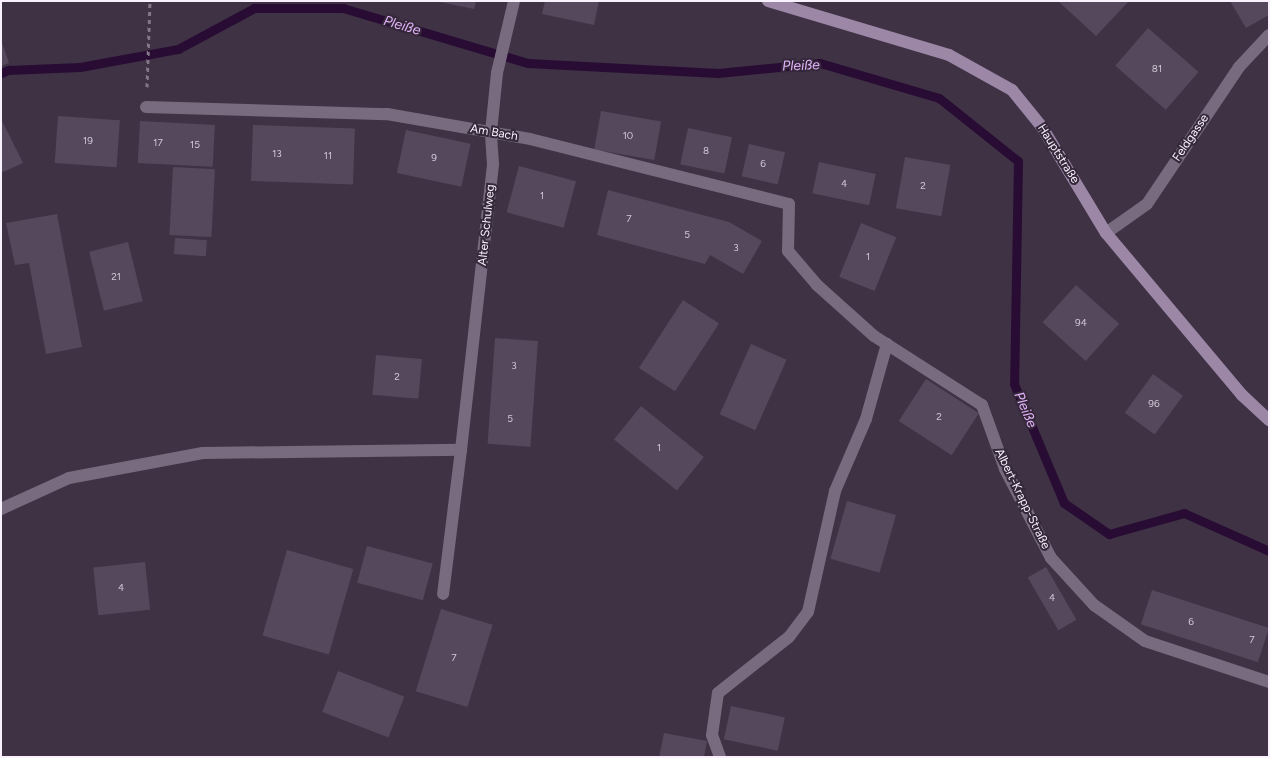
<!DOCTYPE html>
<meta charset="utf-8">
<style>
body{margin:0}
#map{position:relative;width:1270px;height:758px;overflow:hidden;background:#3f3245;font-family:Figtree,sans-serif}
div>[style]{position:absolute}
.stream>*{height:9px;margin:-4.5px;padding:0 4.5px;transform-origin:4.5px;border-radius:4.5px;background:#280c33}
.building>*{inset:0;background:#55485c;transform-origin:0 0}
.path>*{height:3px;margin-top:-1.5px;transform-origin:0;background:repeating-linear-gradient(90deg,#837888 0 4px,transparent 0 8px)}
.lane>*{height:12px;margin:-6px;padding:0 6px;transform-origin:6px;border-radius:6px;background:#786b7f}
.street>*{height:12px;margin:-6px;padding:0 6px;transform-origin:6px;border-radius:6px;background:#786b7f}
.secondary>*{height:12px;margin:-6px;padding:0 6px;transform-origin:6px;border-radius:6px;background:#9c87a7}
span{translate:-50% -50%;white-space:nowrap;text-align:center;line-height:1.15;-webkit-text-stroke:4px #34283a;paint-order:stroke}
.number-label{font-size:10px;color:#d1c7d6}
.number-label span{-webkit-text-stroke-width:0}
.street-label{font-size:12px;color:#faf1fe}
.water-label{font-size:14px;color:#e3b3f9;font-style:italic}
.frame{position:absolute;inset:0;border:2px solid #faf1fe;pointer-events:none}
</style>
<div id="map">
<div class="stream">
<div style="left:1px;top:73px;width:8px;rotate:-23deg"></div>
<div style="left:8px;top:70px;width:72px;rotate:-2.4deg"></div>
<div style="left:80px;top:67px;width:100px;rotate:-10.4deg"></div>
<div style="left:178px;top:49px;width:86px;rotate:-28.3deg"></div>
<div style="left:254px;top:8px;width:89px"></div>
<div style="left:343px;top:8px;width:193px;rotate:16.6deg"></div>
<div style="left:528px;top:63px;width:190px;rotate:3deg"></div>
<div style="left:718px;top:73px;width:102px;rotate:-5.6deg"></div>
<div style="left:820px;top:63px;width:124px;rotate:16.4deg"></div>
<div style="left:939px;top:98px;width:101px;rotate:38.6deg"></div>
<div style="left:1018px;top:161px;width:223px;rotate:91deg"></div>
<div style="left:1014px;top:384px;width:129px;rotate:67.2deg"></div>
<div style="left:1064px;top:503px;width:55px;rotate:34.6deg"></div>
<div style="left:1109px;top:534px;width:78px;rotate:-15.6deg"></div>
<div style="left:1184px;top:513px;width:93px;rotate:24.1deg"></div>
</div>
<div class="building">
<div style="clip-path:polygon(435px 1px,476px 1px,474px 9px)"></div>
<div style="clip-path:polygon(545px 1px,599px 1px,594px 25px,542px 14px)"></div>
<div style="clip-path:polygon(1058px 1px,1129px 1px,1096px 36px)"></div>
<div style="clip-path:polygon(1230px 1px,1269px 1px,1269px 15px,1246px 28px)"></div>
<div style="left:1148px;top:28px;width:67px;height:50px;rotate:41deg"></div>
<div style="clip-path:polygon(1px 40px,9px 63px,1px 66px)"></div>
<div style="left:601px;top:111px;width:61px;height:39px;rotate:10deg"></div>
<div style="left:58px;top:116px;width:62px;height:47px;rotate:4deg"></div>
<div style="clip-path:polygon(1px 119px,23px 163px,1px 173px)"></div>
<div style="left:140px;top:121px;width:75px;height:42px;rotate:3deg"></div>
<div style="left:253px;top:125px;width:102px;height:56px;rotate:2deg"></div>
<div style="left:688px;top:128px;width:45px;height:37px;rotate:12deg"></div>
<div style="left:406px;top:130px;width:66px;height:44px;rotate:12deg"></div>
<div style="left:749px;top:144px;width:37px;height:33px;rotate:13deg"></div>
<div style="left:905px;top:157px;width:46px;height:52px;rotate:10deg"></div>
<div style="left:819px;top:162px;width:58px;height:32px;rotate:12deg"></div>
<div style="left:519px;top:166px;width:59px;height:48px;rotate:15deg"></div>
<div style="left:173px;top:167px;width:42px;height:68px;rotate:3deg"></div>
<div style="clip-path:polygon(608px 190px,729px 222px,762px 241px,743px 274px,710px 255px,705px 264px,597px 235px)"></div>
<div style="clip-path:polygon(57px 214px,82px 347px,46px 354px,29px 263px,15px 265px,6px 223px)"></div>
<div style="left:861px;top:223px;width:38px;height:58px;rotate:22deg"></div>
<div style="left:175px;top:238px;width:32px;height:16px;rotate:4deg"></div>
<div style="left:128px;top:242px;width:61px;height:40px;rotate:76deg"></div>
<div style="left:1076px;top:285px;width:58px;height:50px;rotate:42deg"></div>
<div style="left:683px;top:300px;width:43px;height:81px;rotate:33deg"></div>
<div style="left:495px;top:338px;width:43px;height:106px;rotate:4deg"></div>
<div style="left:751px;top:344px;width:39px;height:77px;rotate:24deg"></div>
<div style="left:376px;top:355px;width:46px;height:40px;rotate:5deg"></div>
<div style="left:1153px;top:374px;width:37px;height:48px;rotate:36deg"></div>
<div style="left:926px;top:379px;width:63px;height:50px;rotate:33deg"></div>
<div style="left:641px;top:406px;width:81px;height:43px;rotate:39deg"></div>
<div style="left:847px;top:501px;width:51px;height:60px;rotate:16deg"></div>
<div style="left:367px;top:546px;width:68px;height:38px;rotate:15deg"></div>
<div style="left:287px;top:550px;width:69px;height:89px;rotate:16deg"></div>
<div style="left:145px;top:562px;width:48px;height:52px;rotate:84deg"></div>
<div style="left:1046px;top:567px;width:61px;height:21px;rotate:60deg"></div>
<div style="left:1152px;top:590px;width:123px;height:36px;rotate:18deg"></div>
<div style="left:441px;top:609px;width:54px;height:86px;rotate:17deg"></div>
<div style="left:338px;top:671px;width:71px;height:44px;rotate:21deg"></div>
<div style="left:731px;top:706px;width:55px;height:34px;rotate:12deg"></div>
<div style="clip-path:polygon(664px 733px,707px 741px,704px 757px,659px 757px)"></div>
</div>
<div class="path">
<div style="left:147px;top:87px;width:86px;rotate:-88deg"></div>
</div>
<div class="lane">
<div style="left:1px;top:509px;width:75px;rotate:-24.5deg"></div>
<div style="left:69px;top:478px;width:136px;rotate:-10.6deg"></div>
<div style="left:203px;top:453px;width:258px;rotate:-0.7deg"></div>
<div style="left:461px;top:450px;width:145px;rotate:97.1deg"></div>
<div style="left:720px;top:757px;width:23px;rotate:-110deg"></div>
<div style="left:712px;top:735px;width:42px;rotate:-81.9deg"></div>
<div style="left:718px;top:693px;width:90px;rotate:-38.3deg"></div>
<div style="left:789px;top:637px;width:31px;rotate:-53deg"></div>
<div style="left:808px;top:612px;width:124px;rotate:-77.4deg"></div>
<div style="left:835px;top:491px;width:78px;rotate:-66.7deg"></div>
<div style="left:866px;top:419px;width:78px;rotate:-74.4deg"></div>
</div>
<div class="street">
<div style="left:146px;top:107px;width:241px;rotate:1.7deg"></div>
<div style="left:387px;top:114px;width:145px;rotate:9.9deg"></div>
<div style="left:530px;top:139px;width:267px;rotate:14.1deg"></div>
<div style="left:789px;top:204px;width:47px;rotate:91.2deg"></div>
<div style="left:788px;top:251px;width:45px;rotate:49.5deg"></div>
<div style="left:817px;top:285px;width:76px;rotate:41.8deg"></div>
<div style="left:874px;top:336px;width:128px;rotate:32.6deg"></div>
<div style="left:982px;top:405px;width:68px;rotate:70.2deg"></div>
<div style="left:1005px;top:469px;width:100px;rotate:62.7deg"></div>
<div style="left:1051px;top:558px;width:64px;rotate:47.5deg"></div>
<div style="left:1094px;top:605px;width:62px;rotate:35.2deg"></div>
<div style="left:1145px;top:641px;width:131px;rotate:18.3deg"></div>
<div style="left:1106px;top:233px;width:50px;rotate:-35.3deg"></div>
<div style="left:1147px;top:204px;width:165px;rotate:-56.1deg"></div>
<div style="left:1239px;top:67px;width:44px;rotate:-46.8deg"></div>
<div style="left:461px;top:450px;width:288px;rotate:-83.6deg"></div>
<div style="left:493px;top:164px;width:32px;rotate:-94deg"></div>
<div style="left:491px;top:132px;width:59px;rotate:-84.2deg"></div>
<div style="left:497px;top:73px;width:74px;rotate:-76.7deg"></div>
</div>
<div class="secondary">
<div style="left:768px;top:1px;width:189px;rotate:16.6deg"></div>
<div style="left:949px;top:55px;width:72px;rotate:29.1deg"></div>
<div style="left:1012px;top:90px;width:48px;rotate:51deg"></div>
<div style="left:1042px;top:127px;width:124px;rotate:58.9deg"></div>
<div style="left:1106px;top:233px;width:212px;rotate:50deg"></div>
<div style="left:1242px;top:395px;width:37px;rotate:43deg"></div>
</div>
<div class="number-label">
<span style="left:1157px;top:69px">81</span>
<span style="left:628px;top:136px">10</span>
<span style="left:88px;top:141px">19</span>
<span style="left:158px;top:143px">17</span>
<span style="left:195px;top:145px">15</span>
<span style="left:706px;top:151px">8</span>
<span style="left:277px;top:154px">13</span>
<span style="left:328px;top:156px">11</span>
<span style="left:434px;top:158px">9</span>
<span style="left:763px;top:164px">6</span>
<span style="left:844px;top:184px">4</span>
<span style="left:923px;top:186px">2</span>
<span style="left:542px;top:196px">1</span>
<span style="left:629px;top:219px">7</span>
<span style="left:687px;top:235px">5</span>
<span style="left:736px;top:248px">3</span>
<span style="left:868px;top:257px">1</span>
<span style="left:116px;top:277px">21</span>
<span style="left:1081px;top:323px">94</span>
<span style="left:514px;top:366px">3</span>
<span style="left:397px;top:377px">2</span>
<span style="left:1154px;top:404px">96</span>
<span style="left:939px;top:417px">2</span>
<span style="left:510px;top:419px">5</span>
<span style="left:659px;top:448px">1</span>
<span style="left:121px;top:588px">4</span>
<span style="left:1052px;top:598px">4</span>
<span style="left:1191px;top:622px">6</span>
<span style="left:1252px;top:640px">7</span>
<span style="left:454px;top:658px">7</span>
</div>
<div class="street-label">
<span style="left:494px;top:133px;rotate:10deg">Am Bach</span>
<span style="left:1191px;top:138px;rotate:-56deg">Feldgasse</span>
<span style="left:1058px;top:154px;rotate:58deg">Hauptstraße</span>
<span style="left:487px;top:225px;rotate:-84deg">Alter Schulweg</span>
<span style="left:1022px;top:499px;rotate:64deg">Albert-Krapp-Straße</span>
</div>
<div class="water-label">
<span style="left:402px;top:26px;rotate:16deg">Pleiße</span>
<span style="left:801px;top:66px;rotate:-2deg">Pleiße</span>
<span style="left:1025px;top:410px;rotate:67deg">Pleiße</span>
</div>
<div class="frame"></div>
</div>
